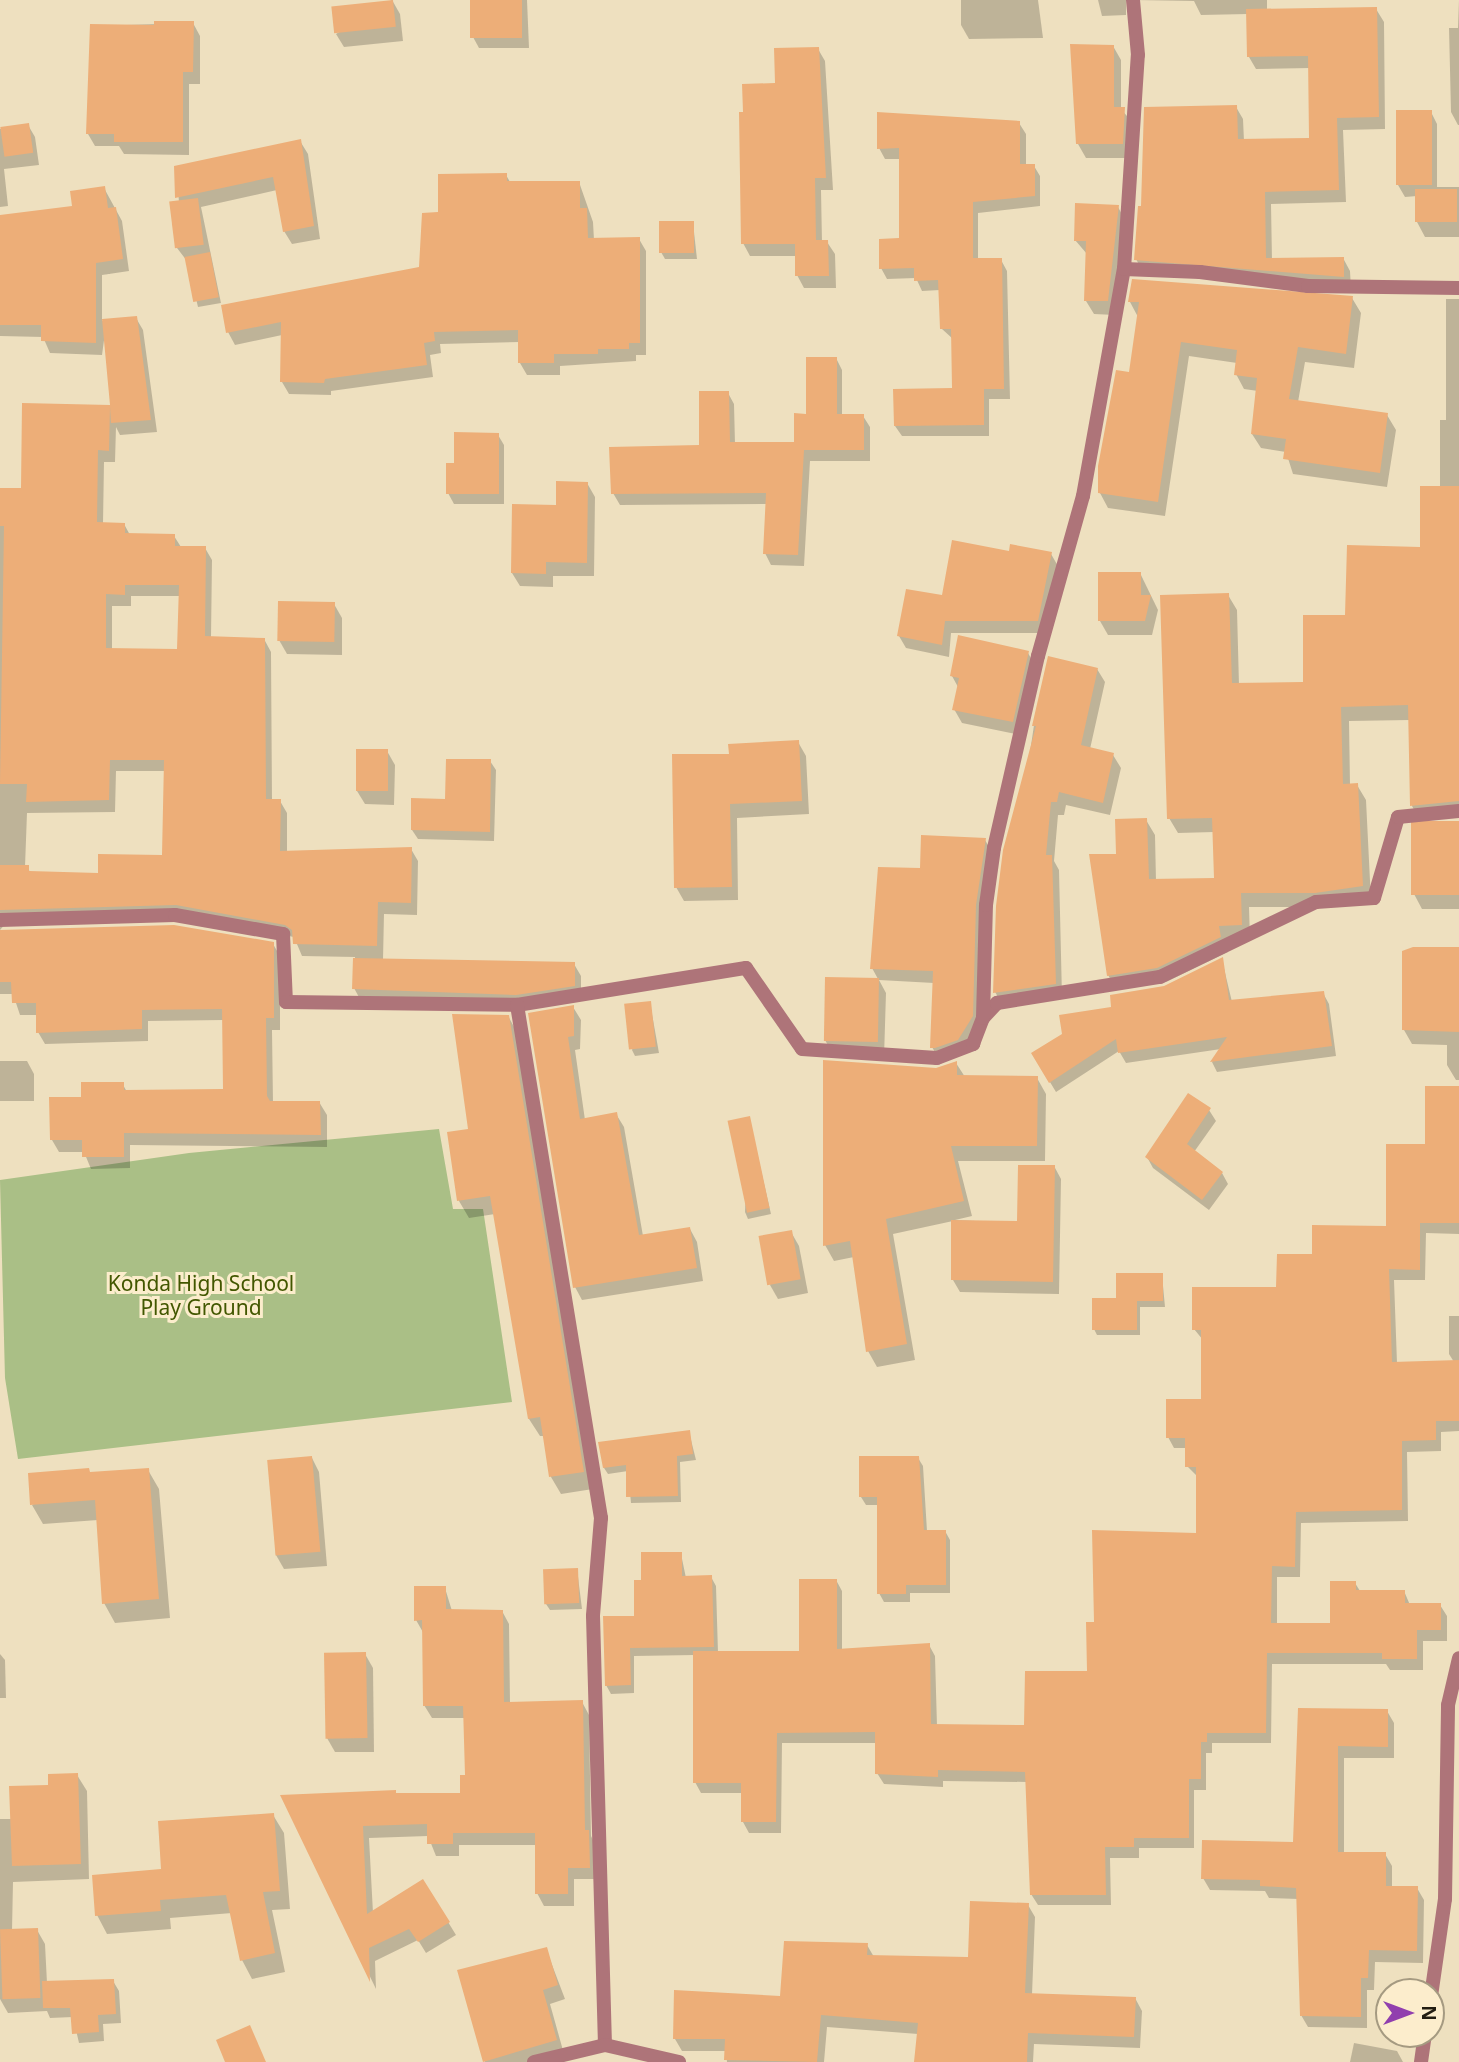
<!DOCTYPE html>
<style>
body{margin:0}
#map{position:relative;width:1459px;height:2062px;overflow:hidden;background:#eee0bf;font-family:"Noto Sans",sans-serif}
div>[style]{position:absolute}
.green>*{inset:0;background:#aabf86}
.shadow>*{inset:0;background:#0003}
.building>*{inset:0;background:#edae78;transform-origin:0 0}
.street>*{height:14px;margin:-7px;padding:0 7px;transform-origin:7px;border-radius:7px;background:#ae7479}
span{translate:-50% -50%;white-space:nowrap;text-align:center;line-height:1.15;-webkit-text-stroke:6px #fcedcc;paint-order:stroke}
.park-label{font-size:21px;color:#425700}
.north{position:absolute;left:1375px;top:1978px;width:70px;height:70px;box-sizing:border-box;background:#fcedcc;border:2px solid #a59a81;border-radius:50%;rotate:90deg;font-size:19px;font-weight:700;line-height:28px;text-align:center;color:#221d11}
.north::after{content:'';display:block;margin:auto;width:24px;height:32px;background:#913fae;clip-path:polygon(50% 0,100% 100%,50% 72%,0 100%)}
</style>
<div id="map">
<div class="green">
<div style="clip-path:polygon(439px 1129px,453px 1209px,483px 1209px,512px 1402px,18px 1459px,5px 1378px,0 1180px,189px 1153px)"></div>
</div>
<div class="shadow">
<div style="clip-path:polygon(392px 0,400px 14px,403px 41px,344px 47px,336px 34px)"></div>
<div style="clip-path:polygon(472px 0,527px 0,529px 48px,479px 48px,473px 37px)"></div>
<div style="clip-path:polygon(961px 0,1038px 0,1043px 38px,969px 39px,961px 25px)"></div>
<div style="clip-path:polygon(1098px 0,1126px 0,1126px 15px,1102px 16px)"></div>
<div style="clip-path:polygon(1134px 0,1267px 0,1267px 11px,1376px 9px,1384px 22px,1385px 129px,1343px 130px,1346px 202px,1271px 204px,1272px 260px,1343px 258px,1350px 271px,1351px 289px,1143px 272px,1136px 259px,1236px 107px,1243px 119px,1244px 141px,1311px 140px,1310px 68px,1256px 69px,1249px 57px,1248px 14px,1201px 15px,1194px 1px)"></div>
<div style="clip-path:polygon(1459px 0,1459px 125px,1458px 125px,1451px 112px,1449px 28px,1458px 28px)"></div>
<div style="clip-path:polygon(193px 23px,200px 36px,200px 84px,189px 84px,189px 155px,124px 154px,119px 146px,95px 146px,88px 134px,92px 26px)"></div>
<div style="clip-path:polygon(1113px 46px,1121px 60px,1121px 109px,1132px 122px,1130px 158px,1086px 158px,1078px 144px)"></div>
<div style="clip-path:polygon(818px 49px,825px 61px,833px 190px,821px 190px,822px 242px,827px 242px,835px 254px,836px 288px,804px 288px,797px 275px,797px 256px,750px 256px,743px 243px,777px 85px)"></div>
<div style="clip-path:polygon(1431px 112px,1437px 124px,1437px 187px,1459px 187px,1459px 237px,1425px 237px,1417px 222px,1417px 196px,1405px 197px,1398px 185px)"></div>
<div style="clip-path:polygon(1019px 123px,1026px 134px,1026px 166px,1034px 166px,1040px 176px,1040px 206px,978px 213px,978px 260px,1001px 260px,1007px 271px,1010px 399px,989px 399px,989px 436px,902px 436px,895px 426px,954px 390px,953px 339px,942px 329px,940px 290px,922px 291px,916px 278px,887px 279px,881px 268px,901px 240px,901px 159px,885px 159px,879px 148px)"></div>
<div style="clip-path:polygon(28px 125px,35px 137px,39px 165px,4px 169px,8px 206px,0 207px,0 129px)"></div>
<div style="clip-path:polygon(300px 141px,308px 154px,320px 239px,292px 244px,284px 231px,277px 190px,201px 207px,221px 303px,198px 307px,187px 261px,177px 248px,171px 203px,179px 202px,176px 168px)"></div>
<div style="clip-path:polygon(506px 175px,510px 182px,579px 182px,593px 222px,594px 240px,639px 239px,646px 251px,646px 355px,636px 355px,636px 361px,560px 366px,560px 375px,527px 375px,520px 363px,520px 342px,440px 344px,441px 353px,430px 355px,433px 377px,331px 391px,331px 395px,289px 394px,282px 382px,282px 335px,235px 345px,228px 332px,421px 269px,439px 214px)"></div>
<div style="clip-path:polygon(evenodd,104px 188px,122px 221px,129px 271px,102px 275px,102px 321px,136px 318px,143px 330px,157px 432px,120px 435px,116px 427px,115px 462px,104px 462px,103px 524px,124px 524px,130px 535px,174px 536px,181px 547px,205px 548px,212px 560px,211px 638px,264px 639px,271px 652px,272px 801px,280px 801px,287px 813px,287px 852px,411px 849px,418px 861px,417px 915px,384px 914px,383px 960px,574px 964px,581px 976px,581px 998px,361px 1001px,354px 988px,355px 957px,302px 956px,294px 937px,183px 917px,7px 922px,0 930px,0 488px,23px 488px,24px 405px,112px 407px,105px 333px,102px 355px,50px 353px,43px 337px,0 336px,0 217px,74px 207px,104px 188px,131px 596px,180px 596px,178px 651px,112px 649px,112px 606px,131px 606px,131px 596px,104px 188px,116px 771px,165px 771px,164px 857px,100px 874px,32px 873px,25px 867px,27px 813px,115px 812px,116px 771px)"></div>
<div style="clip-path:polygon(1118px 207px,1125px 220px,1115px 315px,1094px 314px,1086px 301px,1087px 254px,1075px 240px)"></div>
<div style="clip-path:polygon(693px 223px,697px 259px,665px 259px,661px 252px)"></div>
<div style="clip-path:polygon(1352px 298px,1361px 313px,1354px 368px,1305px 362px,1298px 402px,1387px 415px,1396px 430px,1387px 487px,1293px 474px,1286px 452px,1261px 448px,1252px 434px,1258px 391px,1244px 389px,1236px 374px,1237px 363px,1189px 356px,1165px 516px,1108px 508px,1100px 493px,1131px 374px,1138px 317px,1130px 302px)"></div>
<div style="clip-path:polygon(1446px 299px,1459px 299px,1459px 817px,1420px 820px,1412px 806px,1410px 720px,1349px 721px,1350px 785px,1357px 785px,1366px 800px,1371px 901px,1324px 907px,1249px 907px,1250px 939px,1226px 940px,1228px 952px,1166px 982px,1117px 990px,1108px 975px,1118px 855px,1146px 820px,1155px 835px,1156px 881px,1215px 880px,1214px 832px,1178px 833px,1169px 818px,1228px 595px,1237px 610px,1239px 685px,1305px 684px,1346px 616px,1422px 549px,1440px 488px,1440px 420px,1446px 420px)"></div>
<div style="clip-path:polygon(836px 358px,842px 370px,842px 416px,863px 416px,870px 427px,870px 461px,810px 461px,804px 566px,771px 565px,765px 553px,768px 504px,620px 505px,613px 493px,701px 447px,728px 393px,734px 404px,735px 444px,796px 444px)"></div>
<div style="clip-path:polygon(498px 435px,504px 445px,504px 504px,454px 504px,448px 493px,455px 465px)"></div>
<div style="clip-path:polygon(587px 483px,595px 497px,594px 576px,553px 576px,553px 587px,520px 586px,512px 573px,558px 507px)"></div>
<div style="clip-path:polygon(1010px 553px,1051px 554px,1058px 566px,1044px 633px,951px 633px,949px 657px,906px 648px,899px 636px)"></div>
<div style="clip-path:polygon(1140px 573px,1158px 610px,1152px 635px,1108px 635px,1100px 621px)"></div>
<div style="clip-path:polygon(334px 604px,342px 618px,342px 655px,287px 654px,279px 640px)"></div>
<div style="clip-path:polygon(1028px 653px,1036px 667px,1020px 735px,962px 723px,954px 709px,958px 687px,952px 676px)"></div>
<div style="clip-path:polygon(1097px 669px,1105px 682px,1090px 749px,1113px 755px,1121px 768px,1110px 815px,1066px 805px,1064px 815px,1058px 815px,1054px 861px,1059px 870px,1062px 997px,1003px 1005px,995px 992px,1034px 725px)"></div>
<div style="clip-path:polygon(798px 742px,806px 756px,809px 814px,737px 818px,738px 900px,684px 901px,676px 887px,731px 756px)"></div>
<div style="clip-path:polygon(387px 751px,395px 765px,394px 805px,365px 804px,357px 791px)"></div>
<div style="clip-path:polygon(490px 761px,496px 770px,494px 841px,418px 839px,412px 830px)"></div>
<div style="clip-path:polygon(1459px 822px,1459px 909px,1422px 909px,1414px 894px)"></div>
<div style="clip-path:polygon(985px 840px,992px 852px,980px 1029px,965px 1051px,939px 1059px,932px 1047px,934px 983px,879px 980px,886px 993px,884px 1058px,833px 1054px,825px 1040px,878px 979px,872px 968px,922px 870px)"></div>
<div style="clip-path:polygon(0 931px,273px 944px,280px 956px,280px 1030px,272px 1030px,273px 1103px,319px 1102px,327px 1115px,327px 1147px,130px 1145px,130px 1168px,91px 1169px,84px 1152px,59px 1152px,52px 1140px,51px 1099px,83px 1098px,122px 1083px,127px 1092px,224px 1090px,224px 1020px,148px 1021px,148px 1041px,45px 1044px,38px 1032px,38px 1015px,20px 1015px,13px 994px,0 994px)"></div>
<div style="clip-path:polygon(1459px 950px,1459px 1080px,1456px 1080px,1447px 1065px,1447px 1045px,1412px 1044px,1404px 1030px)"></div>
<div style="clip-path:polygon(1222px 960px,1232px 1002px,1323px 993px,1329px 1004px,1336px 1056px,1217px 1072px,1212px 1062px,1221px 1049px,1126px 1063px,1119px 1051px,1056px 1092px,1033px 1054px)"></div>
<div style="clip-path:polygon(650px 1003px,659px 1053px,635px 1056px,632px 1050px)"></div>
<div style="clip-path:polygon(573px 1007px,581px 1020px,580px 1049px,575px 1050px,585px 1120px,616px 1114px,624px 1127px,643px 1236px,690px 1229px,697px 1242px,703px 1281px,582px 1300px,575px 1287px,530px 1014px)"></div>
<div style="clip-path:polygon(508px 1016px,518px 1034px,593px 1489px,561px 1494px,551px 1477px,544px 1436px,540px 1436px,529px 1419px,495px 1214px,469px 1218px,459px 1201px,449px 1133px,469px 1130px)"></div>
<div style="clip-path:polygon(0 1061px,27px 1061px,34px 1074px,34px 1101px,0 1101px)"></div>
<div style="clip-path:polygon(956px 1063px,965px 1077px,1037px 1078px,1046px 1094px,1045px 1161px,958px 1161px,972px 1216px,955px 1220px,1019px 1223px,1054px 1166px,1061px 1179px,1059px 1294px,960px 1292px,953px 1280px,953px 1221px,893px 1234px,915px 1360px,877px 1367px,868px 1351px,854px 1257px,834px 1261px,825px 1245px,937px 1069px)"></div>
<div style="clip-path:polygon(1459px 1088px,1459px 1234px,1426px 1233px,1425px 1280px,1394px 1280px,1397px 1363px,1454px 1362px,1449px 1354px,1449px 1316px,1459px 1316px,1459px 1431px,1441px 1432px,1441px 1451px,1407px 1452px,1408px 1521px,1301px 1523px,1300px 1577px,1277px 1577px,1277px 1625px,1332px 1625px,1355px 1583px,1360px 1591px,1404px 1591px,1410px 1605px,1440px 1605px,1447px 1616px,1447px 1641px,1423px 1641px,1423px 1670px,1390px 1670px,1386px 1664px,1272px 1664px,1271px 1743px,1212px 1743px,1212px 1753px,1206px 1753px,1206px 1790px,1194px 1790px,1194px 1848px,1139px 1848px,1139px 1858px,1110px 1858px,1111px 1905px,1038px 1905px,1031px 1894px,1027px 1782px,943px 1781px,943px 1787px,884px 1784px,877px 1773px,877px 1743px,782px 1743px,781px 1833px,749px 1833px,743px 1822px,743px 1793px,701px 1793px,695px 1782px,695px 1655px,634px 1656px,634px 1693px,611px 1694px,606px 1685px,636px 1618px,643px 1581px,681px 1554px,686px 1578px,711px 1577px,716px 1586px,718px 1653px,801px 1653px,836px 1580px,842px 1591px,842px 1650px,929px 1645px,935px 1656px,937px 1726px,1026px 1726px,1088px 1673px,1095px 1624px,1198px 1535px,1198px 1477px,1187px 1466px,1187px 1448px,1174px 1448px,1168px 1437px,1203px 1401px,1203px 1340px,1194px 1329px,1278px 1288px,1314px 1256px,1387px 1228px)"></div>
<div style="clip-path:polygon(1209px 1110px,1216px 1121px,1194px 1152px,1222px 1173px,1228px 1184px,1209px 1210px,1153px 1168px,1147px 1157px)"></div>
<div style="clip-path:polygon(749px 1118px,771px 1214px,748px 1219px,745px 1212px)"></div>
<div style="clip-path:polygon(791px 1232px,799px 1246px,808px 1293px,778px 1299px,770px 1285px)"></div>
<div style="clip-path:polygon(1162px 1275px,1165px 1307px,1140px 1307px,1140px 1335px,1097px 1335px,1094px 1329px,1118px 1299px)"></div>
<div style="clip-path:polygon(689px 1432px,696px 1460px,680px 1462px,681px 1502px,631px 1503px,628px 1471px,608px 1474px,604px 1468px,600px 1444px)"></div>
<div style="clip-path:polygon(312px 1458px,319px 1472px,327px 1566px,284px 1569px,276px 1555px,269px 1461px)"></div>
<div style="clip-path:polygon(918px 1458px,923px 1466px,927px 1531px,945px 1531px,950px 1540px,950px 1593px,910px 1593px,910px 1602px,884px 1602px,879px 1593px,879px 1505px,866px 1505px,861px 1497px)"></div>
<div style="clip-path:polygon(148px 1470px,159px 1489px,170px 1618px,115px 1623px,104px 1603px,98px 1520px,43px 1524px,32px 1505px,90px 1474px)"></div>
<div style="clip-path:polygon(577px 1569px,582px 1609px,550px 1610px,546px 1604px)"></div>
<div style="clip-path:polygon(445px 1588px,452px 1611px,502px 1611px,509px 1624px,510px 1703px,582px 1702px,589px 1715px,591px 1836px,595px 1844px,596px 1879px,574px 1879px,574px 1906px,544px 1906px,537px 1893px,537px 1845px,459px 1845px,459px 1856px,436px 1856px,428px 1836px,369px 1838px,373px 1913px,423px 1881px,456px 1935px,426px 1953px,418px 1940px,375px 1961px,376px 1989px,283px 1797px,395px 1791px,397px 1795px,462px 1795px,467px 1776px,465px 1718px,432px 1718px,424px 1705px,424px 1634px,416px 1620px)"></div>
<div style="clip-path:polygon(0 1654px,5px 1660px,6px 1698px,0 1698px)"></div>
<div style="clip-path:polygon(365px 1654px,373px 1668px,374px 1752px,335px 1752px,327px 1738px)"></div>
<div style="clip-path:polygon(1299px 1710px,1387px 1711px,1394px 1723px,1394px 1758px,1344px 1758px,1344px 1854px,1385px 1854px,1392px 1866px,1392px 1888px,1417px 1888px,1424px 1900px,1423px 1963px,1375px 1962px,1374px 1990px,1367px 1990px,1367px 2028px,1308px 2027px,1301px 2015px,1298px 1899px,1269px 1898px,1265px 1891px,1210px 1890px,1203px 1878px,1295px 1844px)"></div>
<div style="clip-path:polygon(77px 1775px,87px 1791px,89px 1879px,13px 1882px,12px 1931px,37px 1930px,45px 1944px,47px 1983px,113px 1981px,119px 1991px,121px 2023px,103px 2024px,104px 2041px,79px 2043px,73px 2017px,50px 2018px,47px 2011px,8px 2013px,0 1999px,0 1819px,12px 1819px,50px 1787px)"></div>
<div style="clip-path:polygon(273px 1815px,284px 1833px,290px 1909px,272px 1910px,285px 1972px,252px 1979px,242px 1960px,232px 1913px,170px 1918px,171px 1929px,107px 1934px,97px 1915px,163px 1871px)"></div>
<div style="clip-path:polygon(1028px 1905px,1035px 1917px,1032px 1995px,1135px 1998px,1142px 2011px,1140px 2048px,1034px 2044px,1033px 2062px,916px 2062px,918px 2034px,827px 2027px,824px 2062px,727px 2062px,726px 2051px,682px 2051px,675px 2039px,781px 1998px,867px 1945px,874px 1957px,969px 1958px)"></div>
<div style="clip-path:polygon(546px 1949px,565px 1999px,550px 2004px,564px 2054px,537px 2062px,485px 2062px,459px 1971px)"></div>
<div style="clip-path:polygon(1354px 2043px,1397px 2051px,1403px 2062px,1350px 2062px)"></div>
</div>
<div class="building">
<div style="left:393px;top:0;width:27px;height:62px;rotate:84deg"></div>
<div style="left:470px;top:0;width:52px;height:38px"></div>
<div style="clip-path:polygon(1377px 7px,1379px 117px,1337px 118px,1339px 190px,1265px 192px,1266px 258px,1344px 257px,1344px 277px,1134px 260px,1138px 206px,1141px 206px,1144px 107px,1237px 105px,1238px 139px,1309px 138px,1308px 56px,1247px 57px,1246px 9px)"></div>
<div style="clip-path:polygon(154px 21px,194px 21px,193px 72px,183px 72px,183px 142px,114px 142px,114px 134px,86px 134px,90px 24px,154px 25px)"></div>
<div style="clip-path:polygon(1070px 44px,1114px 45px,1114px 107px,1125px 107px,1123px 144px,1076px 144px)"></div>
<div style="clip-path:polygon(819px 47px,826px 178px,815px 178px,816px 240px,828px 240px,829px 276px,795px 276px,795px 244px,741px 244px,739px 112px,743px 112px,742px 84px,775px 83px,774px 48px)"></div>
<div style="left:1396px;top:110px;width:36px;height:75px"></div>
<div style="clip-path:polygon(877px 112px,1020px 121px,1020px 164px,1035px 164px,1035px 196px,973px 202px,973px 258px,1002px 258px,1004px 389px,984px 389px,984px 425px,894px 426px,893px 389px,952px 388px,951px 329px,940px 329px,938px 280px,914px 281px,914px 268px,879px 269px,879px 239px,899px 238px,899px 148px,877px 149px)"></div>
<div style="left:29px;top:123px;width:30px;height:29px;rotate:82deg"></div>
<div style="clip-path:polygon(301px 139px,314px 226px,283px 232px,273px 177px,175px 198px,174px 166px)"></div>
<div style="clip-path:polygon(507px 173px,507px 181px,580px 181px,580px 208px,587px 208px,588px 238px,640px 237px,640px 343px,629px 343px,629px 349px,598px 349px,598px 354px,554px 354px,554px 363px,518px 363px,518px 330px,434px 332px,435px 341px,424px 343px,427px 365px,325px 379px,324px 383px,280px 382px,281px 322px,226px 333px,221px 305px,419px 267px,422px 213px,438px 212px,438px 174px)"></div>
<div style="clip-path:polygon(105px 186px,108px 208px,116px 207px,123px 259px,96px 263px,96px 343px,41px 341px,41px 325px,0 325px,0 215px,72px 206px,70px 191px)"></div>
<div style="left:1457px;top:189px;width:33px;height:42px;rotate:90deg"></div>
<div style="left:198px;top:198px;width:47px;height:29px;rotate:83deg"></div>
<div style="clip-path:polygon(1075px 203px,1119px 205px,1108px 301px,1084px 301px,1086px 241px,1074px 241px)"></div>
<div style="left:694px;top:221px;width:32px;height:35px;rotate:90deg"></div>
<div style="left:210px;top:252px;width:46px;height:26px;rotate:79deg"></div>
<div style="clip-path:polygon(1132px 279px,1353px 296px,1346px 354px,1298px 347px,1289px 399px,1388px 413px,1380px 473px,1283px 459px,1286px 439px,1251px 434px,1257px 378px,1234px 375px,1237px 350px,1181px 342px,1158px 502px,1098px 493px,1098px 466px,1116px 370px,1129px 372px,1139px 302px,1128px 302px)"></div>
<div style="clip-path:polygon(evenodd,137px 316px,151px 420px,111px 423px,110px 407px,109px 451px,98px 450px,97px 522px,125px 523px,125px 533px,175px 534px,175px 546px,206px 546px,205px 636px,265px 638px,266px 799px,281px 799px,280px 851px,412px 847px,411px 903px,378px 902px,377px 946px,293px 944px,292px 930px,285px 925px,176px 905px,0 910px,0 865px,29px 865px,29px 871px,98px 873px,98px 854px,162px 855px,164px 760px,110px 760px,109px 800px,26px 802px,27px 784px,0 784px,4px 526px,0 526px,0 488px,21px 488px,22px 403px,110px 405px,102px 319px,137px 316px,125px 585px,179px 585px,177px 649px,106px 648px,106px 594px,125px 595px,125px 585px)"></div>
<div style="clip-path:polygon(806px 357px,837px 357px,837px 414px,864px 414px,864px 450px,804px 450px,798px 555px,763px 554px,766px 493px,611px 494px,609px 447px,699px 445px,699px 391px,729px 391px,730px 442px,794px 442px,794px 413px,806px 414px)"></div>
<div style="clip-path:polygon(454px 432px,499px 433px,499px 494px,446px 494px,446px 463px,454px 463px)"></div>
<div style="clip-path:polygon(556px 481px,588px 482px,587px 563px,546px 562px,546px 574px,511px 573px,512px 504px,556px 505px)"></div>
<div style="clip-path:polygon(1420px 486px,1459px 486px,1459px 801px,1410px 806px,1408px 705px,1341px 707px,1343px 784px,1358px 783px,1363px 886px,1315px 893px,1241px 893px,1242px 925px,1219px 926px,1221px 937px,1157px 968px,1107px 976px,1089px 854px,1116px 854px,1115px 819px,1147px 818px,1149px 879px,1214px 878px,1212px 818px,1167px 819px,1160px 595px,1229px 593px,1232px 683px,1303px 682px,1303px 615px,1345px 615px,1347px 545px,1420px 547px)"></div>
<div style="clip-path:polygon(952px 540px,1009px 551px,1010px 544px,1052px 552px,1038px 621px,945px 621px,942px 645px,897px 636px,906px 589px,942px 595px)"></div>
<div style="clip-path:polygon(1098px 572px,1141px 572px,1141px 595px,1151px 595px,1145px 621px,1098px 621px)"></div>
<div style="left:278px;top:601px;width:57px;height:40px;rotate:1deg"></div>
<div style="clip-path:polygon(958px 635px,1029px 651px,1013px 722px,952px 710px,959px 678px,950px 676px)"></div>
<div style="clip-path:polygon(1048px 656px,1098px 668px,1081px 745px,1114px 753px,1103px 803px,1059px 792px,1057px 802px,1051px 802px,1046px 855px,1052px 855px,1056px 984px,993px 993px,996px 906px,1003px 850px,1036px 726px,1032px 726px)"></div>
<div style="clip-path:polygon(799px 740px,802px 801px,730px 804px,732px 887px,674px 888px,672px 754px,729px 754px,728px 744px)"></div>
<div style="left:356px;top:749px;width:32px;height:42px"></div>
<div style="clip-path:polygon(446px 759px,491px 759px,490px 832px,411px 830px,411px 798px,445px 799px)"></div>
<div style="left:1459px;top:821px;width:74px;height:48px;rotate:90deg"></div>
<div style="clip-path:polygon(921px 835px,986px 838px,976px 905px,973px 1016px,958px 1040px,935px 1048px,930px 1048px,933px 971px,870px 969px,878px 867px,920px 868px)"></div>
<div style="clip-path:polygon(174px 925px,274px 942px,274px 1018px,266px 1018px,267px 1096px,270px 1101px,320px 1101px,321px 1135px,124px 1133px,124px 1157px,82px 1157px,82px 1140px,50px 1140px,49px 1097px,81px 1097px,81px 1082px,124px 1082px,124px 1090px,223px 1089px,222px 1009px,142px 1010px,142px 1029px,36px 1033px,36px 1003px,12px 1003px,11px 982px,0 982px,0 930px)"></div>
<div style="clip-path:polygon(1413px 947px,1459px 947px,1459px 1032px,1402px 1030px,1402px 951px)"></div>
<div style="clip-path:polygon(1223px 957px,1229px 1000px,1324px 991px,1332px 1046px,1210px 1062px,1227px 1037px,1118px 1053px,1116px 1039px,1049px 1083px,1031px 1053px,1062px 1034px,1059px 1015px,1111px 1007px,1110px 995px,1164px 986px)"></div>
<div style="clip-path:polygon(353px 958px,575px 962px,575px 986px,516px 995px,352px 989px)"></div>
<div style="left:825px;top:977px;width:54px;height:64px;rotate:1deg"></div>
<div style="left:651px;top:1001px;width:46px;height:27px;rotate:84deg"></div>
<div style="clip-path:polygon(574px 1005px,574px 1036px,568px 1037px,580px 1119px,617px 1112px,639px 1235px,690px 1227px,697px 1268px,573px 1288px,528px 1013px)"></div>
<div style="clip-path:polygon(452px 1014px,509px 1015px,584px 1472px,549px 1477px,540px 1417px,528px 1419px,490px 1196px,457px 1201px,447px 1132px,468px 1129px)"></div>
<div style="clip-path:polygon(823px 1060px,936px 1068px,957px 1061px,957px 1075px,1038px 1076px,1037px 1146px,951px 1146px,964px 1201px,886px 1219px,907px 1344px,866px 1352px,850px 1241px,823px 1246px)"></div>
<div style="clip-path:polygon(1425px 1086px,1459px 1086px,1459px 1223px,1420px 1223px,1420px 1270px,1389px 1269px,1392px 1362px,1459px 1360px,1459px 1421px,1436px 1421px,1436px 1440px,1402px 1441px,1402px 1510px,1296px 1512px,1295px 1567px,1272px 1566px,1271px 1623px,1330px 1623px,1330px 1581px,1356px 1581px,1356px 1590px,1405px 1590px,1405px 1603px,1441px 1603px,1441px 1630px,1417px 1630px,1417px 1659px,1382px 1659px,1382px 1653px,1267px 1653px,1266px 1733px,1207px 1733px,1207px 1742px,1201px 1742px,1201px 1779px,1189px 1779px,1189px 1838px,1134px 1838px,1134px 1847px,1105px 1847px,1106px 1895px,1030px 1895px,1025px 1772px,938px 1770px,938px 1777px,875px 1774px,875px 1732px,777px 1733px,776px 1822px,741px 1822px,741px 1783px,693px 1783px,693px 1651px,799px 1651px,799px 1579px,837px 1579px,837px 1649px,930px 1643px,931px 1724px,1024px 1725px,1025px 1671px,1087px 1671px,1086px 1622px,1094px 1622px,1092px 1530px,1196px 1533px,1196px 1467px,1185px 1467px,1185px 1438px,1166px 1438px,1166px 1399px,1201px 1399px,1201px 1330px,1192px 1330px,1192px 1287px,1276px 1287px,1277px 1254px,1312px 1254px,1312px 1225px,1386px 1226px,1386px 1144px,1425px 1144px)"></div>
<div style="clip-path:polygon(1188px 1093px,1211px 1108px,1187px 1144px,1223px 1172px,1202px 1200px,1145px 1157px)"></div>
<div style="left:750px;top:1116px;width:94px;height:23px;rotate:78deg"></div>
<div style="clip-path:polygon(1018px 1165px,1055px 1165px,1053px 1282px,951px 1280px,951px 1220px,1017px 1221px)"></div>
<div style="left:792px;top:1230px;width:50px;height:34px;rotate:80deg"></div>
<div style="clip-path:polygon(1116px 1273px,1163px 1273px,1163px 1301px,1137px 1301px,1137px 1330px,1092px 1330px,1092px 1298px,1116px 1298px)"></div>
<div style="clip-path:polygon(690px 1430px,693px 1454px,677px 1456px,678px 1496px,626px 1497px,626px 1465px,603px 1468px,598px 1442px)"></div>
<div style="left:312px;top:1456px;width:96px;height:45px;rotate:85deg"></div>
<div style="clip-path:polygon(859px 1456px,919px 1456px,924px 1530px,946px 1530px,946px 1585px,906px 1585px,906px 1594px,877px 1594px,877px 1497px,859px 1497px)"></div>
<div style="clip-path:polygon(89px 1468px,90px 1472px,149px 1468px,159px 1599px,102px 1604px,95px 1500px,30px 1505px,28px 1473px)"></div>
<div style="clip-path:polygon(641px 1552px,682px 1552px,682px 1576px,712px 1575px,714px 1647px,630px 1648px,631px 1685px,605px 1686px,603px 1616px,634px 1616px,634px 1580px,641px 1580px)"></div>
<div style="left:578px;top:1568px;width:35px;height:35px;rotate:88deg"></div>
<div style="clip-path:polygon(414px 1586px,446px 1586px,446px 1609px,503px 1610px,504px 1702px,583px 1700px,585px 1830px,589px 1830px,590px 1868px,568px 1868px,568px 1894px,535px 1894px,535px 1833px,453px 1833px,453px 1844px,427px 1844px,427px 1824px,363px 1826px,367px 1914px,423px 1879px,450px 1922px,418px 1942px,409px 1929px,369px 1948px,370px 1982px,280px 1795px,396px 1790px,396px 1793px,460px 1793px,460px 1775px,465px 1775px,463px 1706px,423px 1706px,422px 1620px,414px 1621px)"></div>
<div style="left:366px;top:1652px;width:86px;height:42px;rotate:89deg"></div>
<div style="clip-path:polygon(1298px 1708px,1388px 1709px,1388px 1747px,1338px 1746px,1338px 1852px,1386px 1852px,1386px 1886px,1418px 1886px,1417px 1951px,1369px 1950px,1368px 1978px,1361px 1978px,1361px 2017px,1300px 2016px,1296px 1888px,1260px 1886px,1260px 1880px,1201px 1879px,1202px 1840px,1293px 1842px)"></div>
<div style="clip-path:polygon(78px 1773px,81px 1864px,12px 1866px,9px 1786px,48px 1785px,48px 1774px)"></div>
<div style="clip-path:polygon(274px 1813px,280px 1891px,263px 1892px,275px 1953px,240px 1961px,226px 1895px,160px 1900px,161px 1911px,95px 1916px,92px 1875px,161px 1869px,158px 1821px)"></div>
<div style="clip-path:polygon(970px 1901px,1029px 1903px,1025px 1993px,1136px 1997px,1134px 2037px,1028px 2033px,1027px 2062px,914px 2062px,918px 2023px,821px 2015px,817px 2062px,724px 2060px,725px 2039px,673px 2039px,674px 1990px,780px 1996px,784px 1941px,868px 1943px,867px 1955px,968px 1957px)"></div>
<div style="left:38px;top:1928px;width:70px;height:38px;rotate:88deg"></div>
<div style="clip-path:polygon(547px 1947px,558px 1985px,543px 1990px,557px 2040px,483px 2062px,457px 1970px)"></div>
<div style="clip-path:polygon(114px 1979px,116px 2014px,98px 2015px,99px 2032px,72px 2034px,70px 2008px,43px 2008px,42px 1981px)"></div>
<div style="clip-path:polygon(250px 2025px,266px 2062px,225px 2062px,216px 2040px)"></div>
</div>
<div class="street">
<div style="left:1124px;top:269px;width:76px;rotate:2.3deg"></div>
<div style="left:1200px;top:272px;width:109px;rotate:7.4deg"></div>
<div style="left:1308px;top:286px;width:151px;rotate:0.8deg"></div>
<div style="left:0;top:920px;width:175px;rotate:-1.6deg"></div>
<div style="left:175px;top:915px;width:110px;rotate:10deg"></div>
<div style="left:283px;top:934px;width:68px;rotate:87.5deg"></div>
<div style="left:286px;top:1002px;width:231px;rotate:0.7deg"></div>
<div style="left:517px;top:1005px;width:232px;rotate:-9.2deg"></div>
<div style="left:746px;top:968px;width:98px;rotate:55.3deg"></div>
<div style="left:802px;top:1049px;width:135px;rotate:3.8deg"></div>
<div style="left:937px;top:1058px;width:39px;rotate:-21deg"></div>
<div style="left:973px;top:1044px;width:28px;rotate:-69deg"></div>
<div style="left:983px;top:1018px;width:21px;rotate:-47deg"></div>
<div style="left:997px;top:1003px;width:165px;rotate:-9.1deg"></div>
<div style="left:1160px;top:977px;width:173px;rotate:-25.7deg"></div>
<div style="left:1316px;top:902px;width:58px;rotate:-3.9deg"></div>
<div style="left:1374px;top:898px;width:84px;rotate:-73.5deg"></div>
<div style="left:1398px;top:817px;width:61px;rotate:-5.6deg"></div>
<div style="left:517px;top:1005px;width:520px;rotate:80.7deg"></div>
<div style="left:601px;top:1518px;width:98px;rotate:94.7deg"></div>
<div style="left:593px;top:1616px;width:429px;rotate:88.4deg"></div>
<div style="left:983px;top:1018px;width:113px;rotate:-88.5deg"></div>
<div style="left:986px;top:905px;width:58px;rotate:-82deg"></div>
<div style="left:994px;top:848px;width:197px;rotate:-77.1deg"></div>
<div style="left:1038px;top:656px;width:166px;rotate:-74.3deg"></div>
<div style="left:1083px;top:496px;width:231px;rotate:-79.8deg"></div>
<div style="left:1124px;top:269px;width:214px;rotate:-86.3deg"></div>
<div style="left:1138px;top:55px;width:55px;rotate:-95.2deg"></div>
<div style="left:1431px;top:1996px;width:98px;rotate:-81.8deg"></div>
<div style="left:1445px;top:1899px;width:194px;rotate:-89.1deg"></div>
<div style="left:1448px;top:1705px;width:48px;rotate:-76.8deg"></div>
<div style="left:534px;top:2062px;width:73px;rotate:-13.5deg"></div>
<div style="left:605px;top:2045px;width:76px;rotate:12.9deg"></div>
<div style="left:1421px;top:2062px;width:28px;rotate:-82deg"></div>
</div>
<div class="park-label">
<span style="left:201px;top:1295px">Konda High School<br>Play Ground</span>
</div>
<div class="north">N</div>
</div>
